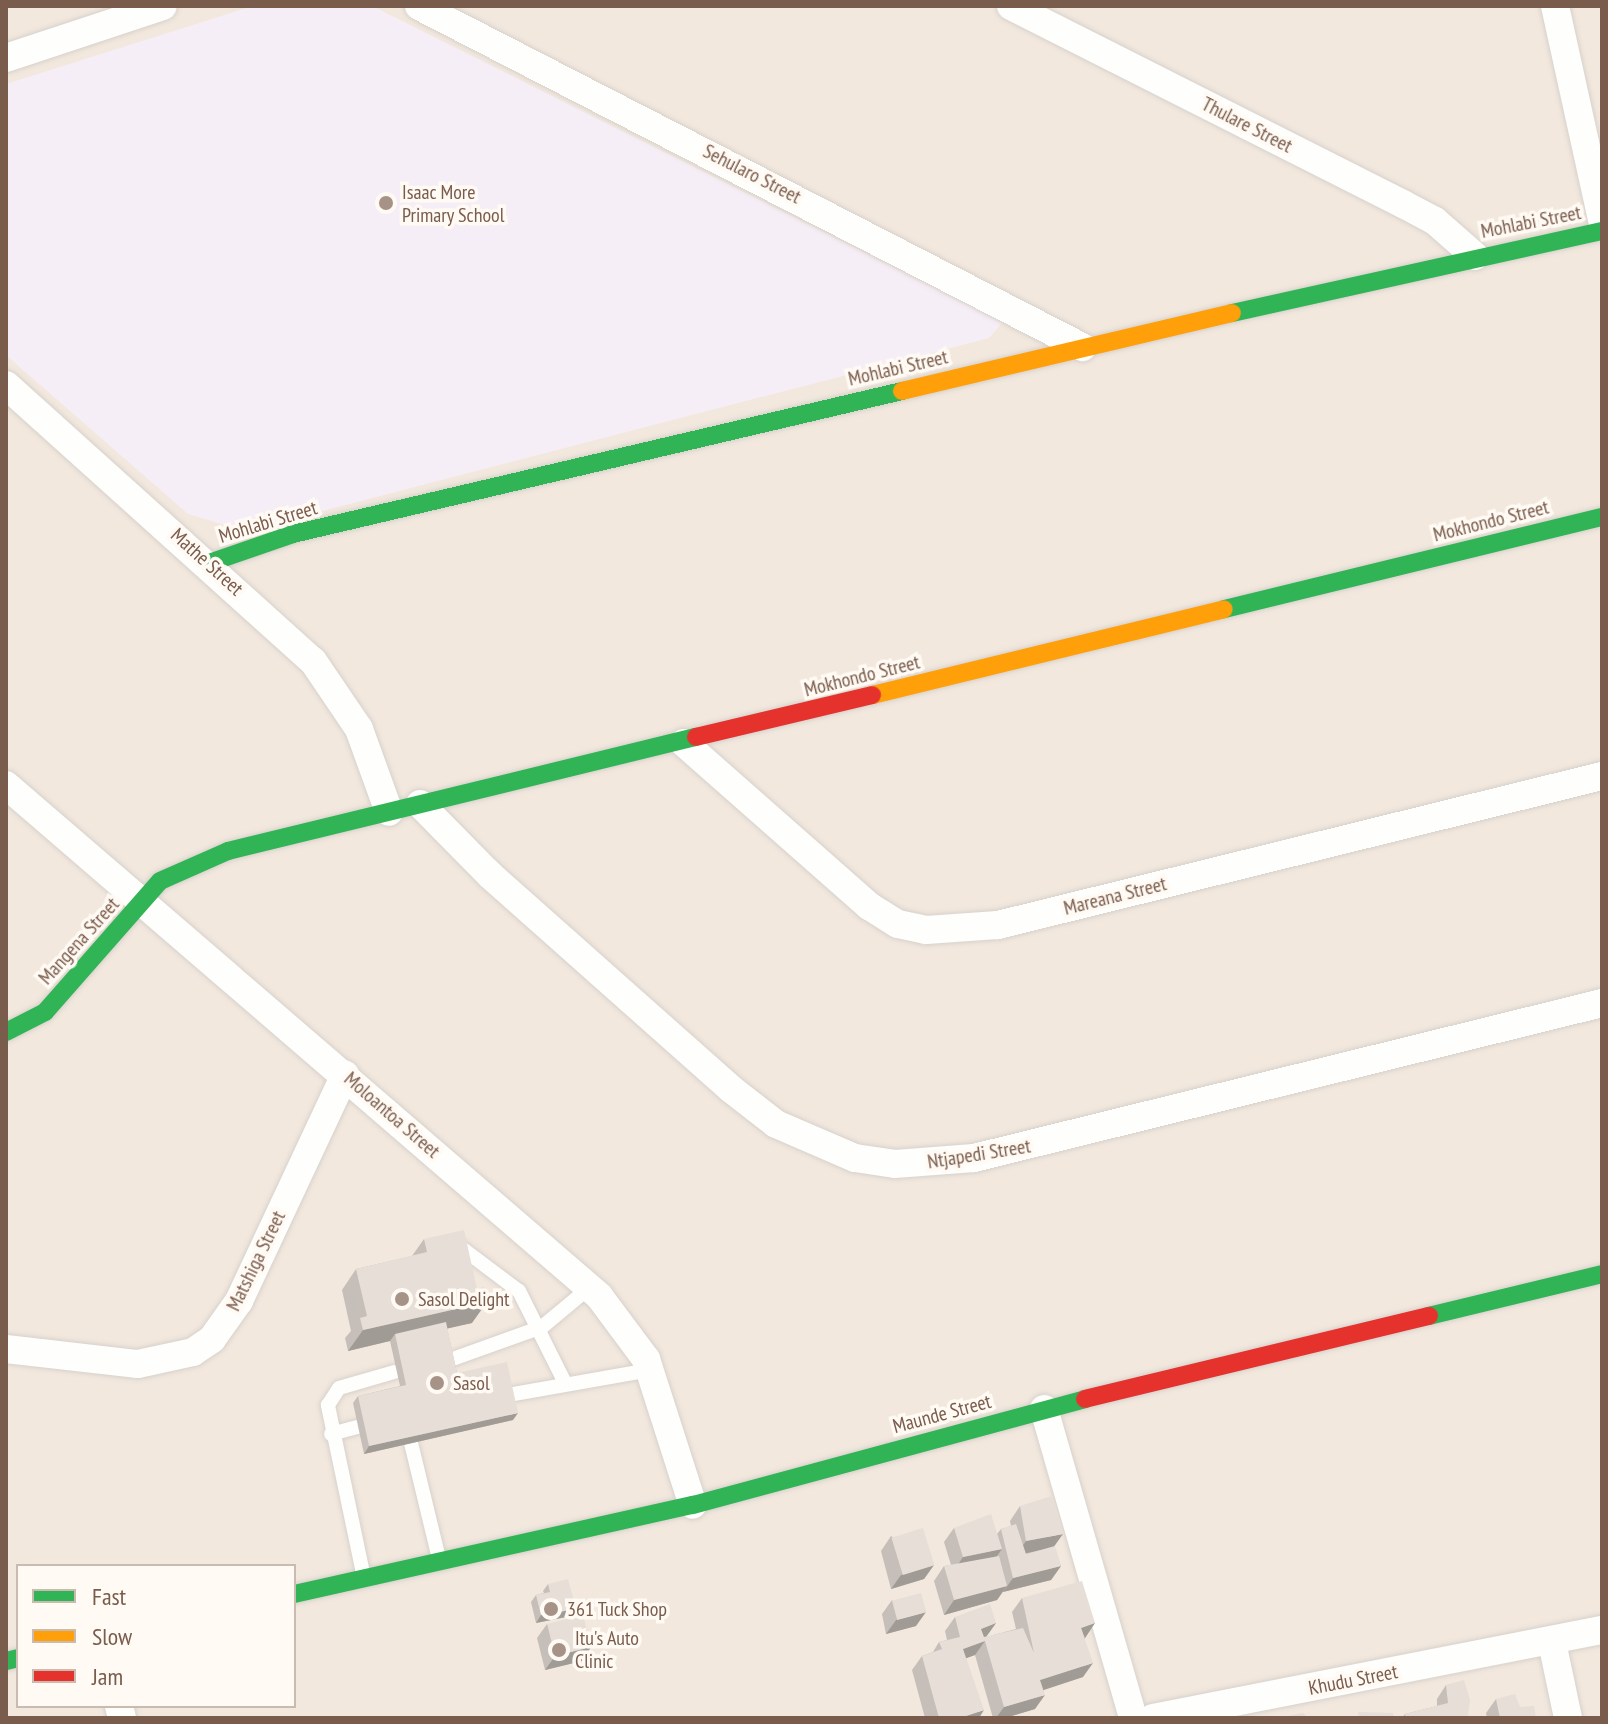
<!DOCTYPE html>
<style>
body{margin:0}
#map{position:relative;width:1608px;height:1724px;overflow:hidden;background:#f9f5f0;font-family:"PT Sans Narrow",sans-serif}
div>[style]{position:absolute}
.residential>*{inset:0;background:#f2e8de}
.education>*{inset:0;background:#f6eef6}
.roads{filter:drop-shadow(0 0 2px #d7d1cb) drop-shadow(0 0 2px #d7d1cb)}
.lane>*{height:14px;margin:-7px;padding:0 7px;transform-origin:7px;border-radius:7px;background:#fefefd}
.street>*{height:28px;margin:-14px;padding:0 14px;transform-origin:14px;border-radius:14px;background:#fefefd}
.fast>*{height:18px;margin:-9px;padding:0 9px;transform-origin:9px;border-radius:9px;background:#30b455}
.slow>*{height:18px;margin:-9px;padding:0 9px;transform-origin:9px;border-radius:9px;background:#ff9f0a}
.jam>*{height:18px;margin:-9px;padding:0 9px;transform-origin:9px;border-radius:9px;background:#e5322d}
.wall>*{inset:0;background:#c6bfb9}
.shaded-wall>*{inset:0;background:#a19b96}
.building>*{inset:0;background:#e6ded7;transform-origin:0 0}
.dots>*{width:22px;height:22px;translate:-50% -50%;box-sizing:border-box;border:4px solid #fffaf3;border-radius:50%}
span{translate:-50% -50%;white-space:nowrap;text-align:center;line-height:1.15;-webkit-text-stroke:7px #fffaf3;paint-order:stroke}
.street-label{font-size:20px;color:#7a5c4d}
.poi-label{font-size:20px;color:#7a5c4d}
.left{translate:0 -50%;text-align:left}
.frame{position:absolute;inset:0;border:8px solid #7a5c4d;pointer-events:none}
.legend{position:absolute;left:16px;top:1564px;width:280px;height:144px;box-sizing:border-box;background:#fffaf3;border:2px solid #cabbb1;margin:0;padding:10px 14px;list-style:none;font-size:24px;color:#7a5c4d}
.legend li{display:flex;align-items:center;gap:16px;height:40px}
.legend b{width:40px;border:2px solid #cabbb1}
</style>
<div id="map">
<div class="residential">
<div style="clip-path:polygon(evenodd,6px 6px,1602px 6px,1602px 1718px,6px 1718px,6px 6px,18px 1566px,294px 1566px,294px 1706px,18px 1706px,18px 1566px)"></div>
</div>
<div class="education">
<div style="clip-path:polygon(253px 6px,372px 6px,1003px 322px,989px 338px,245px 531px,188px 514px,6px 355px,6px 84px)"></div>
</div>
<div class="roads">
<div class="lane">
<div style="left:459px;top:1246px;width:75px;rotate:36.9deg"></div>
<div style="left:519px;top:1291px;width:103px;rotate:63.4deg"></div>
<div style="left:447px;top:1361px;width:101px;rotate:-19.7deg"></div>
<div style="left:542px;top:1327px;width:62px;rotate:-39.8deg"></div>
<div style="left:508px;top:1395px;width:144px;rotate:-10deg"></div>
<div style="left:331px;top:1434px;width:28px;rotate:-15deg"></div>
<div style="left:411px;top:1443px;width:119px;rotate:76.4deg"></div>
<div style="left:364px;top:1578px;width:177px;rotate:-101.8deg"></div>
<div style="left:328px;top:1405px;width:20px;rotate:-57deg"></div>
<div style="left:339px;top:1388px;width:57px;rotate:-16.2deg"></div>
</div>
<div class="street">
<div style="left:419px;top:6px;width:746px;rotate:27.22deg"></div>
<div style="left:1011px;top:6px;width:439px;rotate:26.8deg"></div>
<div style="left:1403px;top:204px;width:36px;rotate:28deg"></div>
<div style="left:1435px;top:221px;width:53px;rotate:41.2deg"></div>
<div style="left:1555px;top:6px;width:219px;rotate:77.6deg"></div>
<div style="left:6px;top:58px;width:165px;rotate:-18.3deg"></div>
<div style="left:6px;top:385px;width:413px;rotate:42deg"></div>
<div style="left:313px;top:661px;width:82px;rotate:55.9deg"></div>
<div style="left:359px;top:729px;width:88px;rotate:70.1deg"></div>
<div style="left:684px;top:743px;width:247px;rotate:41.4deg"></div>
<div style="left:869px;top:906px;width:34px;rotate:32deg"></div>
<div style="left:898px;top:924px;width:29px;rotate:12deg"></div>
<div style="left:926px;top:930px;width:72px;rotate:-4deg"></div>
<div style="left:998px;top:925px;width:622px;rotate:-13.86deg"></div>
<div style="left:6px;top:785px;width:783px;rotate:40.75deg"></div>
<div style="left:599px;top:1296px;width:79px;rotate:53.3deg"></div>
<div style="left:646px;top:1359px;width:153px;rotate:72.2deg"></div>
<div style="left:420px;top:804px;width:100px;rotate:45.4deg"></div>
<div style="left:490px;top:875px;width:322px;rotate:41.6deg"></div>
<div style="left:731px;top:1089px;width:57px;rotate:37.9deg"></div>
<div style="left:776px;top:1124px;width:86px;rotate:23.3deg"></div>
<div style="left:855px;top:1158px;width:40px;rotate:8.5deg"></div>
<div style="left:895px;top:1164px;width:79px;rotate:-4.3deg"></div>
<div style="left:974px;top:1158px;width:647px;rotate:-13.86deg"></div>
<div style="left:6px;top:1349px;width:133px;rotate:6.5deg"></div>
<div style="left:138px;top:1364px;width:56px;rotate:-12.3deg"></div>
<div style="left:193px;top:1352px;width:23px;rotate:-34deg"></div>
<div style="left:212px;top:1339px;width:47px;rotate:-54.6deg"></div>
<div style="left:239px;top:1301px;width:250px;rotate:-64.9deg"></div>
<div style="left:1044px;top:1409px;width:322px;rotate:73.9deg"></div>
<div style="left:1552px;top:1642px;width:78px;rotate:78.1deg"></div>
<div style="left:119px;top:1706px;width:12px;rotate:76deg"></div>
<div style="left:1153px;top:1718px;width:458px;rotate:-11.1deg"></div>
</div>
<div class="fast">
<div style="left:1232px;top:313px;width:379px;rotate:-12.5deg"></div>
<div style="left:209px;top:563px;width:89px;rotate:-19deg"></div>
<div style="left:293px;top:534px;width:626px;rotate:-13.21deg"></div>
<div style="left:1224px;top:609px;width:389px;rotate:-13.7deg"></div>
<div style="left:6px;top:1032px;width:44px;rotate:-27.1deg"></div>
<div style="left:45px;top:1012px;width:174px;rotate:-48.7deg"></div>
<div style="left:160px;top:881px;width:74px;rotate:-23.8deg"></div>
<div style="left:228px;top:851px;width:482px;rotate:-13.7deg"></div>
<div style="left:1429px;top:1316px;width:178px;rotate:-13.6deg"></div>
<div style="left:294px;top:1594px;width:409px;rotate:-12.6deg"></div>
<div style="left:693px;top:1505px;width:406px;rotate:-15.1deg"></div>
<div style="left:6px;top:1661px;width:12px;rotate:-14deg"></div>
</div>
<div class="slow">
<div style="left:902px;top:391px;width:339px;rotate:-13.3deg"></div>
<div style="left:872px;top:695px;width:362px;rotate:-13.7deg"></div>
</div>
<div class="jam">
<div style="left:696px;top:737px;width:181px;rotate:-13.4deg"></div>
<div style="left:1085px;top:1399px;width:354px;rotate:-13.6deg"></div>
</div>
</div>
<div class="wall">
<div style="clip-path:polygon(424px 1239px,472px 1323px,447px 1328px,457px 1373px,513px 1420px,364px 1454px,353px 1403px,358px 1396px,400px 1386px,390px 1341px,348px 1351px,345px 1338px,351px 1331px,342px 1290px,356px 1269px,412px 1256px)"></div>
<div style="clip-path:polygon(1020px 1506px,1054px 1547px,1061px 1566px,1051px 1580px,1003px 1592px,1003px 1591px,997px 1600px,944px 1615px,934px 1581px,944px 1566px,951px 1565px,944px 1542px,954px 1528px,997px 1534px,1001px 1529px,1011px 1526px,1010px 1521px)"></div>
<div style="clip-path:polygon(891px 1536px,934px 1565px,924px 1579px,891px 1589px,881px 1551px)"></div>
<div style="clip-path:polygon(548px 1584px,571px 1616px,536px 1623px,531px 1602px,536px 1595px,544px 1593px,543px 1591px)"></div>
<div style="clip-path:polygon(1022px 1598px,1095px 1623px,1085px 1638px,1083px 1677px,1044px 1690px,1035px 1709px,1005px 1718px,993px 1718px,975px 1655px,966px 1658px,979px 1718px,925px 1718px,912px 1670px,922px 1656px,933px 1652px,939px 1642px,947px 1640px,945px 1631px,955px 1617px,996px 1623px,986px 1637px,1016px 1629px,1012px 1612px)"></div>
<div style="clip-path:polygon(892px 1600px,916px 1626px,886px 1634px,882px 1614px)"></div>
<div style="clip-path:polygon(547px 1624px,591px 1647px,582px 1661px,545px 1670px,537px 1638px)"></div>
<div style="clip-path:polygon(1446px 1685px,1470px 1718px,1402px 1718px,1405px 1714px,1437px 1706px,1437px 1699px)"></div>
<div style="clip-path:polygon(1496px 1699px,1520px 1707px,1536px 1718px,1487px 1718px,1486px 1713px)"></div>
</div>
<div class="shaded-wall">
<div style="clip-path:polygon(487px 1302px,472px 1323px,397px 1340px,395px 1334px,390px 1341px,348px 1351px,363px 1330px)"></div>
<div style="clip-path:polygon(518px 1413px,513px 1420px,364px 1454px,369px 1446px)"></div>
<div style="clip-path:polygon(1063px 1534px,1053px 1548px,1016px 1555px,1026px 1541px)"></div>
<div style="clip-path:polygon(1002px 1549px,992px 1563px,953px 1572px,963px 1557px)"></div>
<div style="clip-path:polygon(934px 1565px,924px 1579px,891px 1589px,901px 1575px)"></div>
<div style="clip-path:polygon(1061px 1566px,1051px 1580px,1003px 1592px,1013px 1578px)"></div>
<div style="clip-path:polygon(1007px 1586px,997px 1600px,944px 1615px,954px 1600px)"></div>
<div style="clip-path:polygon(576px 1609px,571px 1616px,536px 1623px,541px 1615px)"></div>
<div style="clip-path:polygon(926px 1612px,916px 1626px,886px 1634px,896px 1620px)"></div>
<div style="clip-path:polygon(996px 1623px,986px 1637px,971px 1643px,981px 1629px)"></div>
<div style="clip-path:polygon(1095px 1623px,1085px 1638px,1081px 1628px)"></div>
<div style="clip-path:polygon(985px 1641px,975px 1655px,953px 1663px,963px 1649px)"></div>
<div style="clip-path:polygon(591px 1647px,582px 1661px,545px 1670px,555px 1656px)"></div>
<div style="clip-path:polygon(1093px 1663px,1083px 1677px,1031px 1694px,1040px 1680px)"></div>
<div style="clip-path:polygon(1045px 1695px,1035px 1709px,1005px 1718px,996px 1718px,1004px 1707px)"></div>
<div style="clip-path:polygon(984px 1710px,979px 1718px,960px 1718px)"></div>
</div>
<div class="building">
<div style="clip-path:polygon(464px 1230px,477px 1289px,484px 1287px,487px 1302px,363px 1330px,360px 1318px,367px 1316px,356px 1269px,427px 1252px,424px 1239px)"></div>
<div style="clip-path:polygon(446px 1322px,457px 1373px,507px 1362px,518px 1413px,369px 1446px,358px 1396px,406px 1385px,395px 1334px)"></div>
<div style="clip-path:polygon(1052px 1496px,1063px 1534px,1026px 1541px,1020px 1506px)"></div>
<div style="clip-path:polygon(991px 1514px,1002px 1549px,963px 1557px,954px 1528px)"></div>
<div style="clip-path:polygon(1016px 1524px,1026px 1554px,1055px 1546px,1061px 1566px,1013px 1578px,1001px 1529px)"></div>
<div style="left:923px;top:1528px;width:39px;height:33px;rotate:73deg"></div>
<div style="clip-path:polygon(999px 1556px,1007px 1586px,954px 1600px,944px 1566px)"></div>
<div style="clip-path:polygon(568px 1579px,576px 1609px,541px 1615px,536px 1595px,550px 1592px,548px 1584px)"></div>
<div style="clip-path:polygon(1082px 1581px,1095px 1623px,1081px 1628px,1093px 1663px,1040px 1680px,1045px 1695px,1004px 1707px,985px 1641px,963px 1649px,984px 1710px,960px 1718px,939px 1718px,922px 1656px,942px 1649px,939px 1642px,960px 1637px,955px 1617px,990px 1604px,996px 1623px,981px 1629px,984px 1637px,1023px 1628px,1034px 1653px,1022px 1598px)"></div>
<div style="left:921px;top:1593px;width:20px;height:30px;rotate:75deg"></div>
<div style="left:583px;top:1615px;width:33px;height:37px;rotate:76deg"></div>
<div style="clip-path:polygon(1464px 1680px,1470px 1700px,1468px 1715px,1470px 1718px,1406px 1718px,1405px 1714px,1448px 1703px,1446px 1685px)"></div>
<div style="clip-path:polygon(1515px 1694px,1520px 1707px,1534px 1706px,1536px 1718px,1500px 1718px,1496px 1699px)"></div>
<div style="clip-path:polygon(1358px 1712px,1393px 1713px,1394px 1718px,1359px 1718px)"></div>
<div style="clip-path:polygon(1303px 1713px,1308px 1718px,1279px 1718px)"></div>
</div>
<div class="dots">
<div style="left:386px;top:203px;background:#a69286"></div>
<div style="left:402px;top:1299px;background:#a69286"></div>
<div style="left:437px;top:1383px;background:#a69286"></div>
<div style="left:551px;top:1609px;background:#a69286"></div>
<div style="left:559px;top:1650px;background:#a69286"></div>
</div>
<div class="street-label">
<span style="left:1247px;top:125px;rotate:27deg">Thulare Street</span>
<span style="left:752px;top:174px;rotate:27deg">Sehularo Street</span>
<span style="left:1531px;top:222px;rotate:-11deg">Mohlabi Street</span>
<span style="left:898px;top:368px;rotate:-13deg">Mohlabi Street</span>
<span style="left:1491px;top:521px;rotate:-14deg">Mokhondo Street</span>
<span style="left:268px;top:522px;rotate:-17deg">Mohlabi Street</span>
<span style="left:207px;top:562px;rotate:42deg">Mathe Street</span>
<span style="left:862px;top:676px;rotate:-14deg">Mokhondo Street</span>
<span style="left:1115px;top:896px;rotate:-14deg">Mareana Street</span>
<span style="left:79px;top:941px;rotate:-48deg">Mangena Street</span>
<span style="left:392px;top:1115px;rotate:41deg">Moloantoa Street</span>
<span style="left:979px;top:1154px;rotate:-9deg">Ntjapedi Street</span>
<span style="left:256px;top:1261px;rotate:-64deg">Matshiga Street</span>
<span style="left:942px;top:1414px;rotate:-15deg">Maunde Street</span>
<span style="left:1353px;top:1680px;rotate:-11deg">Khudu Street</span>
</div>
<div class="poi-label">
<span class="left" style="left:402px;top:204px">Isaac More<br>Primary School</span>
<span class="left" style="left:418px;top:1299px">Sasol Delight</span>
<span class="left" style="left:453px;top:1383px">Sasol</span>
<span class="left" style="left:567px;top:1609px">361 Tuck Shop</span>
<span class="left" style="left:575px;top:1650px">Itu's Auto<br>Clinic</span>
</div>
<div class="frame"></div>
<ul class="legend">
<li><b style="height:10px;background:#30b455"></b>Fast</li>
<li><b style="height:10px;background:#ff9f0a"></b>Slow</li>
<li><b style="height:10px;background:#e5322d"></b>Jam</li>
</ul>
</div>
